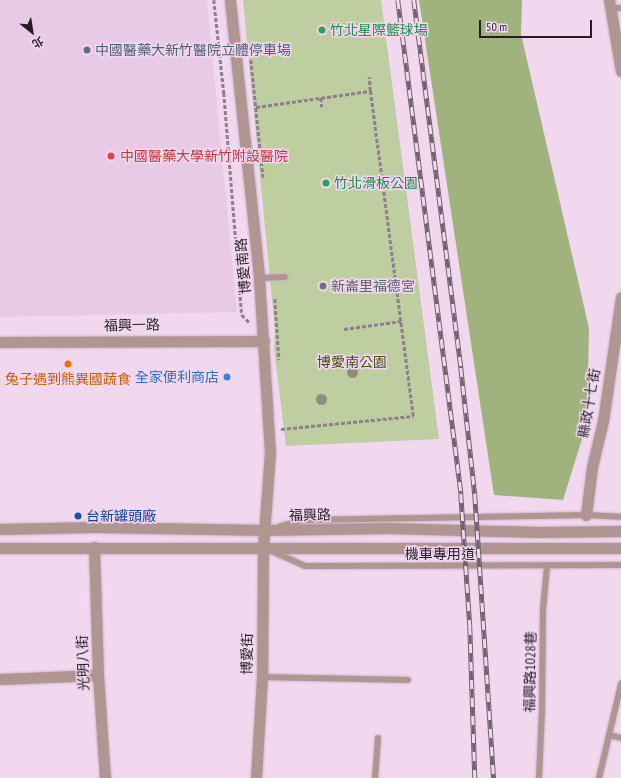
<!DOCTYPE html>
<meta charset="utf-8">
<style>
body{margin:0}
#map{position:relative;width:621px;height:778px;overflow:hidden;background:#f1d8ef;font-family:"PT Sans Narrow","Noto Sans TC",sans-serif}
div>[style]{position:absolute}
.built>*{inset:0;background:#e8cae7}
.green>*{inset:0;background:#becea1}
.forest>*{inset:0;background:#a0b27e}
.path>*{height:2.5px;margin-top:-1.25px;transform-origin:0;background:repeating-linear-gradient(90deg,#8f7e8d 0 4px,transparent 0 6px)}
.roads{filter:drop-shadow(0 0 1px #ccb6ca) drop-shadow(0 0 1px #ccb6ca)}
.service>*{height:6px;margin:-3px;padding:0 3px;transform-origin:3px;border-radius:3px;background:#b19593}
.minor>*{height:11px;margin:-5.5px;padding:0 5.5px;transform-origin:5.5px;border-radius:5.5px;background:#b19593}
.tertiary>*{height:11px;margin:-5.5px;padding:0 5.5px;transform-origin:5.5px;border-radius:5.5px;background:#b19593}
.rail>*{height:4.5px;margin-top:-2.25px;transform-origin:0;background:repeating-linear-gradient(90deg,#f1d8ef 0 9px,#716270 0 18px);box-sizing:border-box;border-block:1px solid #716270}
.trees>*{width:11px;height:11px;margin:-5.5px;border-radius:50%;background:#908e79}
.dots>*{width:11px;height:11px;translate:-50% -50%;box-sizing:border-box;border:2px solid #f1d8ef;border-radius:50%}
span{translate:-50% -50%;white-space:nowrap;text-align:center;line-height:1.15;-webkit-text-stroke:3px #f1d8ef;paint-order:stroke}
.leisure-label{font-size:14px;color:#27864d}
.left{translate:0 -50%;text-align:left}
.service-label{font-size:14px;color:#4e5e75}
.health-label{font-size:14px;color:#be3a42}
.street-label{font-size:14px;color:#251c24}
.worship-label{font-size:14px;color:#5b616d}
.park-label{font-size:14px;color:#415118}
.shop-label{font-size:14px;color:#366cbe}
.right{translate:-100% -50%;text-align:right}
.food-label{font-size:14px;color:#c56008}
.transit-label{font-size:14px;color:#164399}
.north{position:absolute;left:12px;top:12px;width:40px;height:40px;-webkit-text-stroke:3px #f1d8ef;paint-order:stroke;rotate:150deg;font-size:11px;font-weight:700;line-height:16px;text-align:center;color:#251c24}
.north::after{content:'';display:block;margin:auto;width:14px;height:18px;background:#251c24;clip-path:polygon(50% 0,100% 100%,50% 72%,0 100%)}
.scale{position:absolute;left:479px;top:20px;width:113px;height:18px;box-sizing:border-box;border:2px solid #251c24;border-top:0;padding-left:5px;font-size:12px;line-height:14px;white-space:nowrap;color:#251c24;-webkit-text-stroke:3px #f1d8ef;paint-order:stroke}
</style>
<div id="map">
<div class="built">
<div style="clip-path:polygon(0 0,207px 0,237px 312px,0 317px)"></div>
</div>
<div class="green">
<div style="clip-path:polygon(243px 0,381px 0,439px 439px,286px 446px,274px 349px,275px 330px)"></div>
</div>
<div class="forest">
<div style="clip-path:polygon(419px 0,522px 0,521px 34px,589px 328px,587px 423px,563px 500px,494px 495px)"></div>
</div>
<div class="path">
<div style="left:214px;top:0;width:94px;rotate:83.9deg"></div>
<div style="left:224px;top:93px;width:223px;rotate:85.4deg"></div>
<div style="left:242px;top:315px;width:10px;rotate:45deg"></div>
<div style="left:251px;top:60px;width:118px;rotate:84.1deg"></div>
<div style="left:321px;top:98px;width:9px;rotate:84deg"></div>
<div style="left:256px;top:107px;width:115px;rotate:-8deg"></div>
<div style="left:370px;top:91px;width:14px;rotate:-94deg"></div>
<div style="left:275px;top:299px;width:61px;rotate:86.2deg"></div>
<div style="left:344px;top:329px;width:58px;rotate:-8deg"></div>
<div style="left:281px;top:429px;width:133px;rotate:-5.6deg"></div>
<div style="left:413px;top:416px;width:328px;rotate:-97.5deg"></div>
</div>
<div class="roads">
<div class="service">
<div style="left:611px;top:8px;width:10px"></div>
<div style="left:259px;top:278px;width:26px;rotate:-2deg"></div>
<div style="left:281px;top:526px;width:23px;rotate:-15deg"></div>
<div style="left:303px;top:520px;width:283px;rotate:-1deg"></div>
<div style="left:586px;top:515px;width:35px;rotate:3deg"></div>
<div style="left:269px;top:550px;width:39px;rotate:24deg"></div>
<div style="left:305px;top:566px;width:316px;rotate:-0.2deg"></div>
<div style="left:262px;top:677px;width:146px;rotate:1.2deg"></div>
<div style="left:609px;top:735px;width:12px;rotate:14deg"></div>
<div style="left:375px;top:778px;width:40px;rotate:-85.7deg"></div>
<div style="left:539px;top:778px;width:69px;rotate:-87.5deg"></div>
<div style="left:542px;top:709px;width:99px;rotate:-89.4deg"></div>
<div style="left:543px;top:610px;width:44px;rotate:-84.8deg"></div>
<div style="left:599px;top:778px;width:97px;rotate:-76.8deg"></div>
</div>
<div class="minor">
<div style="left:609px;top:0;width:72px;rotate:80.4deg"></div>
<div style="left:0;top:342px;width:264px;rotate:-0.2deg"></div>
<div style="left:586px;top:515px;width:48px;rotate:-82.9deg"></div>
<div style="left:592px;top:467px;width:47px;rotate:-76.6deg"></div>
<div style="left:603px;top:421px;width:125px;rotate:-81.7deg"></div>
<div style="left:94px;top:547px;width:128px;rotate:88.2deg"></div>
<div style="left:98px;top:675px;width:103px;rotate:86.1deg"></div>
<div style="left:0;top:679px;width:98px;rotate:-2.3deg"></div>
</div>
<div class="tertiary">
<div style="left:230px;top:0;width:280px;rotate:84deg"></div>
<div style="left:259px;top:278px;width:174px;rotate:86.4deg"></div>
<div style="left:270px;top:452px;width:96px;rotate:94.2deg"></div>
<div style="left:263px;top:548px;width:129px;rotate:90.4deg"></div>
<div style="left:262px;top:677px;width:101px;rotate:93.4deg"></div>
<div style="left:0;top:529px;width:94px;rotate:-1.2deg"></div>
<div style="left:94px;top:527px;width:172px;rotate:1deg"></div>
<div style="left:266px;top:530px;width:121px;rotate:-0.9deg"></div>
<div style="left:387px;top:528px;width:152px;rotate:1.5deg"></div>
<div style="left:539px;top:532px;width:82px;rotate:-0.7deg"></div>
<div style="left:0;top:548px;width:621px"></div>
</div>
</div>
<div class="rail">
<div style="left:398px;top:0;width:498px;rotate:82.7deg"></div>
<div style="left:461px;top:494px;width:132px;rotate:86.1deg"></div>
<div style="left:470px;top:626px;width:152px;rotate:88.1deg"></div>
<div style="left:414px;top:0;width:371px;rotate:82.7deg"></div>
<div style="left:461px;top:368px;width:128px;rotate:83.7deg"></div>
<div style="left:475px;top:495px;width:284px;rotate:86.2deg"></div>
</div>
<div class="trees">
<div style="left:352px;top:372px"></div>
<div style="left:321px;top:399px"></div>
</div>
<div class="dots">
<div style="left:322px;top:30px;background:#2e9e5b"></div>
<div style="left:87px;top:50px;background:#5c6f8a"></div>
<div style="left:111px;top:156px;background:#e0444e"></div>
<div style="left:326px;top:183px;background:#2e9e5b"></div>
<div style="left:323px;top:286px;background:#6b7280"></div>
<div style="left:68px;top:364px;background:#e8710a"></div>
<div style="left:227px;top:377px;background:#3f7fe0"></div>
<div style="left:78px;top:516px;background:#1a4fb4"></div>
</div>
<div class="leisure-label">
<span class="left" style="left:330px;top:30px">竹北星際籃球場</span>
<span class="left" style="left:334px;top:183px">竹北滑板公園</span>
</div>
<div class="service-label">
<span class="left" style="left:95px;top:50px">中國醫藥大新竹醫院立體停車場</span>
</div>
<div class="health-label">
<span class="left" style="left:120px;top:156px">中國醫藥大學新竹附設醫院</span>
</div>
<div class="street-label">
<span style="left:243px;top:266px;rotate:-95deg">博愛南路</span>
<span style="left:132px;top:325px;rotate:-1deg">福興一路</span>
<span style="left:589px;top:403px;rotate:-80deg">縣政十七街</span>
<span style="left:310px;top:515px;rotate:-1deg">福興路</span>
<span style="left:440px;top:554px">機車專用道</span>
<span style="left:247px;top:654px;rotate:-89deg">博愛街</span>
<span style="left:83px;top:663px;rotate:-92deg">光明八街</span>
<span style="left:530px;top:672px;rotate:-89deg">福興路1028巷</span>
</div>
<div class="worship-label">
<span class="left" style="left:331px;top:286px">新崙里福德宮</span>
</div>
<div class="park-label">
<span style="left:352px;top:362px">博愛南公園</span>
</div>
<div class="shop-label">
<span class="right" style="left:219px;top:377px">全家便利商店</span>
</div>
<div class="food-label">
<span style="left:68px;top:379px">兔子遇到熊異國蔬食</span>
</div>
<div class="transit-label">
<span class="left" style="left:86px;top:516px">台新罐頭廠</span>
</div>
<div class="north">北</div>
<div class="scale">50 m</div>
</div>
